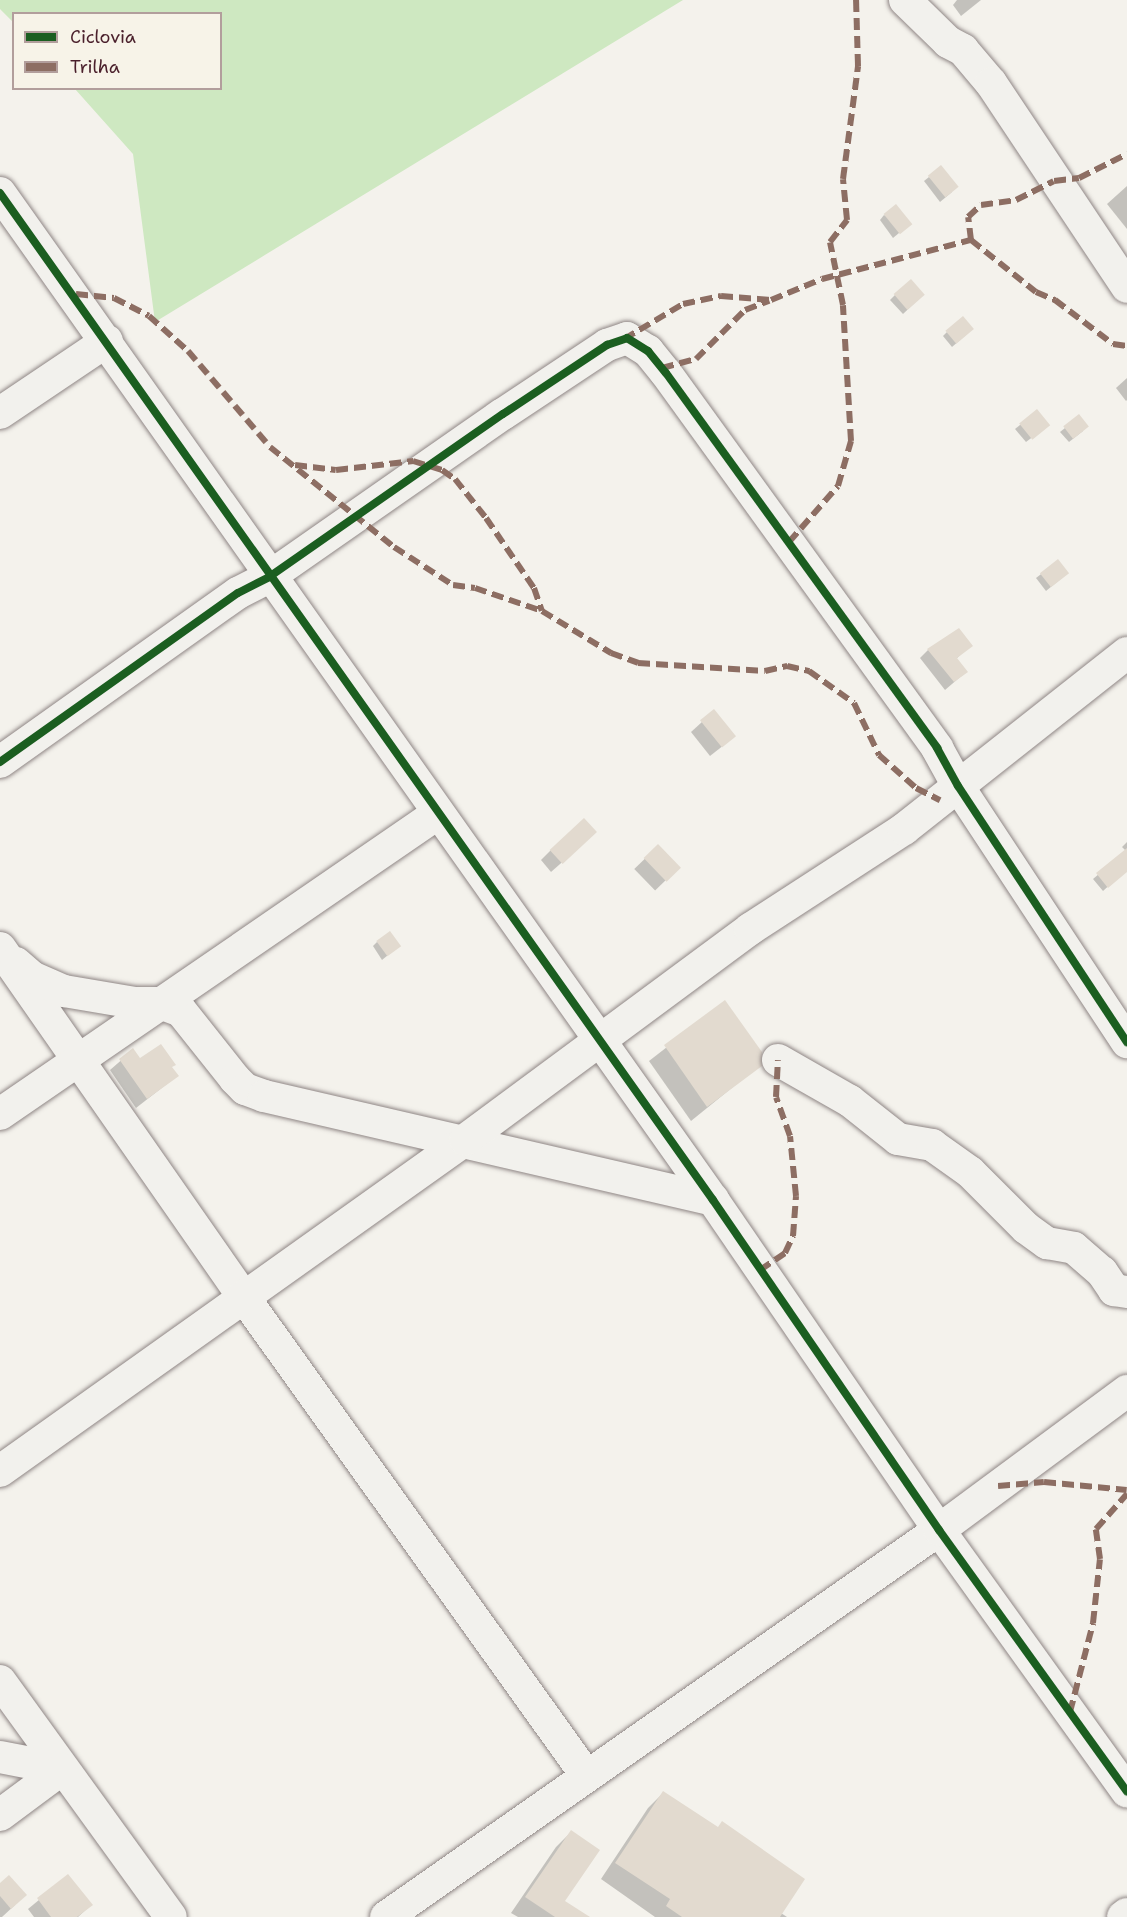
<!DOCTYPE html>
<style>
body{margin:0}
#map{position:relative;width:1127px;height:1917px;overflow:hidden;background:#f4f2ec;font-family:"Shantell Sans",sans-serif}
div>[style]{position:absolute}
.green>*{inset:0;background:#cee8c1}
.shadow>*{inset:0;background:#0003;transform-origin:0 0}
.building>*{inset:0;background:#e2dacf;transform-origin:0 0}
.roads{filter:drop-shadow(0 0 2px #8f8685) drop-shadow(0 0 2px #8f8685)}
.minor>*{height:32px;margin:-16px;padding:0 16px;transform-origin:16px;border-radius:16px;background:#f2f1ed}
.quiet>*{height:6px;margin-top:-3px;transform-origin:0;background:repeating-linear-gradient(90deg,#8d6e63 0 12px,transparent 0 18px)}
.cycleway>*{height:8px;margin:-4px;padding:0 4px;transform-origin:4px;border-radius:4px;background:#1b5e20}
span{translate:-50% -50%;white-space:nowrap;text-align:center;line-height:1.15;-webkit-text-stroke:4.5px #f7f3e8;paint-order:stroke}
.legend{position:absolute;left:12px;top:12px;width:210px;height:78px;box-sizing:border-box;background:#f7f3e8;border:2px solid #b29e9c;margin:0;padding:8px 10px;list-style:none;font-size:18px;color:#4a1f2b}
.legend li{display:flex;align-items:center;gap:12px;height:30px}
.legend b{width:30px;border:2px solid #b29e9c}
</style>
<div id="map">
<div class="green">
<div style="clip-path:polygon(0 0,683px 0,155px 322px,133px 154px,75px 89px,220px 88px,220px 14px,14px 14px,13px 22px,0 9px)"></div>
</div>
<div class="shadow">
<div style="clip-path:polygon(957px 0,981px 0,961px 16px,953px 5px)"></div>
<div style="clip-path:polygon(929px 177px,952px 192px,940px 202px,924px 181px)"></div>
<div style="clip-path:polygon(1127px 186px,1127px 229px,1107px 204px)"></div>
<div style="clip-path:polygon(884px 215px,905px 228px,893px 238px,880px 220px)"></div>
<div style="clip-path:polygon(895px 295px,923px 295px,903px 314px,890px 300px)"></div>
<div style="clip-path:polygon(947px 332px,968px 333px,952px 347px,943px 336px)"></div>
<div style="clip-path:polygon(1127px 378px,1127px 400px,1126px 401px,1116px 388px)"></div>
<div style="clip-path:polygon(1037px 411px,1043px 429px,1026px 442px,1015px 429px)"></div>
<div style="clip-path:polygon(1065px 428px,1083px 431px,1069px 442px,1060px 432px)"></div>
<div style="clip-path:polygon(1058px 561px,1063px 577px,1046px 591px,1036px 578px)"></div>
<div style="clip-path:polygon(971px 645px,956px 659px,966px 672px,945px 690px,920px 658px,928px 650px)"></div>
<div style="clip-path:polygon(714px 711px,724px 745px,710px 756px,691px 732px)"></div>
<div style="clip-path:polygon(585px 842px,551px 872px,541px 860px,551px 850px)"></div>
<div style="clip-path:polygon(1127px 842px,1127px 869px,1103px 891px,1093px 879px,1126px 851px,1122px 847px)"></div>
<div style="left:658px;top:846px;width:30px;height:33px;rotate:46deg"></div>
<div style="clip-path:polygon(377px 942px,399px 946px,382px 960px,373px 946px)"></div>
<div style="clip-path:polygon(725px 1002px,760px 1065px,691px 1121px,649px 1061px)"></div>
<div style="clip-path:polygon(133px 1050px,140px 1061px,171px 1068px,177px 1076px,136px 1108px,110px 1070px)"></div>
<div style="clip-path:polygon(663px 1793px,781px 1913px,787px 1917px,655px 1917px,601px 1879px,648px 1808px)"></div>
<div style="clip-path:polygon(571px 1832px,563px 1901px,588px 1917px,518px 1917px,511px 1913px,556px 1847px)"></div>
<div style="clip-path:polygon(68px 1876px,91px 1905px,78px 1917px,34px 1917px,28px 1909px)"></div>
<div style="clip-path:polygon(0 1885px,15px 1905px,2px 1917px,0 1917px)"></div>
</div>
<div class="building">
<div style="left:941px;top:165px;width:28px;height:17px;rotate:51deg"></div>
<div style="left:896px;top:204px;width:26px;height:16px;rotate:51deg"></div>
<div style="left:911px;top:279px;width:21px;height:23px;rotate:49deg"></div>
<div style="left:963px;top:316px;width:17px;height:23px;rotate:50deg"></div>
<div style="left:1037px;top:409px;width:21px;height:23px;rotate:51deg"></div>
<div style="left:1079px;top:414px;width:16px;height:20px;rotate:52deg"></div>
<div style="left:1058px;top:559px;width:18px;height:23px;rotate:52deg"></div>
<div style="clip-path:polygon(959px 628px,973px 646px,957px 658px,968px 672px,954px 682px,927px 649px)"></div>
<div style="left:714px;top:709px;width:35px;height:18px;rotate:51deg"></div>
<div style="left:584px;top:818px;width:19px;height:47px;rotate:47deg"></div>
<div style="left:658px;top:844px;width:33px;height:20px;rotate:46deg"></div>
<div style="clip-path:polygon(1127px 848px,1127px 872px,1108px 888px,1096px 873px)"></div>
<div style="left:390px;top:931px;width:19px;height:17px;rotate:54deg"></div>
<div style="clip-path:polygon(725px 1000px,762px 1052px,762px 1066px,707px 1107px,664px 1045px)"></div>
<div style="clip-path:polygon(161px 1044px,176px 1065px,172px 1067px,179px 1076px,147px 1099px,119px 1059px,133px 1048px,140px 1058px)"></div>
<div style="clip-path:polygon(663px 1791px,718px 1827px,722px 1821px,805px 1879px,780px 1917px,682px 1917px,666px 1906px,670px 1899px,615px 1863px)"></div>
<div style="clip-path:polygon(571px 1830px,600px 1850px,565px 1901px,590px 1917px,555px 1917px,525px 1897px)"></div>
<div style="clip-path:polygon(68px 1874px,93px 1905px,77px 1917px,51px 1917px,37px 1898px)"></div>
<div style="clip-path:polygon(9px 1875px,27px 1895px,11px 1909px,0 1896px,0 1883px)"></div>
</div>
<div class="roads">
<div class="minor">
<div style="left:905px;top:0;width:60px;rotate:44.3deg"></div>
<div style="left:948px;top:42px;width:17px;rotate:28deg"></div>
<div style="left:963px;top:50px;width:43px;rotate:49.7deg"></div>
<div style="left:991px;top:83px;width:245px;rotate:56.3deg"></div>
<div style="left:0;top:193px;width:1234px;rotate:54.7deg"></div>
<div style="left:713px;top:1200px;width:400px;rotate:55.6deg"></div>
<div style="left:939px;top:1530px;width:322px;rotate:54.3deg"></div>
<div style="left:0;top:413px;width:129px;rotate:-33.9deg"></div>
<div style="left:0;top:762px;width:292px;rotate:-35.4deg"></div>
<div style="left:238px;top:593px;width:35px;rotate:-27deg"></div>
<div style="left:269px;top:577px;width:285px;rotate:-34.9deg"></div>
<div style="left:503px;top:414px;width:125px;rotate:-33.6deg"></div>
<div style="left:607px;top:345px;width:21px;rotate:-19deg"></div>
<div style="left:627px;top:338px;width:25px;rotate:32deg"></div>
<div style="left:648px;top:351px;width:28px;rotate:51deg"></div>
<div style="left:666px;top:373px;width:463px;rotate:54.1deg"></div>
<div style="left:937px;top:748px;width:43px;rotate:61.1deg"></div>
<div style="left:958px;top:786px;width:307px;rotate:56.6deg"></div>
<div style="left:0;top:948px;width:424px;rotate:55.1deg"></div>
<div style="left:243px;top:1296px;width:589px;rotate:54.39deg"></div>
<div style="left:16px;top:963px;width:21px;rotate:41deg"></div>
<div style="left:32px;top:977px;width:35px;rotate:24deg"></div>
<div style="left:64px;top:991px;width:72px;rotate:9.6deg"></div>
<div style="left:135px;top:1003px;width:25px"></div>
<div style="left:160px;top:1003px;width:22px;rotate:21deg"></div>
<div style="left:181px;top:1011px;width:87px;rotate:51.5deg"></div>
<div style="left:235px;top:1079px;width:14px;rotate:45deg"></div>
<div style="left:245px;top:1089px;width:20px;rotate:20deg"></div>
<div style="left:264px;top:1096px;width:461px;rotate:13deg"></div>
<div style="left:778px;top:1060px;width:83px;rotate:29.7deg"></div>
<div style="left:850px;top:1101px;width:61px;rotate:38.4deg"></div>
<div style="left:898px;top:1139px;width:35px;rotate:10deg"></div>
<div style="left:932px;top:1145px;width:47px;rotate:35.4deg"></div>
<div style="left:970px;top:1172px;width:79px;rotate:45deg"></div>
<div style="left:1026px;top:1228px;width:26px;rotate:36deg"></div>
<div style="left:1047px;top:1243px;width:27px;rotate:10deg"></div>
<div style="left:1074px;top:1248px;width:37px;rotate:41deg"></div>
<div style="left:1102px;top:1272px;width:22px;rotate:56deg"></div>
<div style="left:1114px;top:1290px;width:13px;rotate:9deg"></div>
<div style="left:0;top:1114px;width:530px;rotate:-34.47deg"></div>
<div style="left:0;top:1471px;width:571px;rotate:-35.44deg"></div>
<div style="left:465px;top:1140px;width:355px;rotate:-36.5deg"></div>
<div style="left:750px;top:929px;width:184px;rotate:-33deg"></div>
<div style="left:904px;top:829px;width:284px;rotate:-38.3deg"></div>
<div style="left:0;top:1681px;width:291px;rotate:54.1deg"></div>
<div style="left:0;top:1757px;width:63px;rotate:11deg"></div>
<div style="left:62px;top:1769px;width:77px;rotate:143.4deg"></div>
<div style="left:386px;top:1917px;width:675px;rotate:-34.99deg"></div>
<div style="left:939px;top:1530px;width:234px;rotate:-36.5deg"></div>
<div style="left:1123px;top:1917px;width:5px;rotate:-37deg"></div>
</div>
</div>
<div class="quiet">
<div style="left:971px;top:240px;width:23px;rotate:-97deg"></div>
<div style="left:968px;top:217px;width:18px;rotate:-43deg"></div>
<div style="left:981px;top:205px;width:35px;rotate:-8deg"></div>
<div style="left:1016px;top:200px;width:42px;rotate:-26.6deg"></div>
<div style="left:1054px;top:181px;width:25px;rotate:-7deg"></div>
<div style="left:1079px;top:178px;width:54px;rotate:-26.6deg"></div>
<div style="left:76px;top:294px;width:38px;rotate:6deg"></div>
<div style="left:114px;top:298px;width:39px;rotate:27deg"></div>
<div style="left:149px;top:316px;width:52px;rotate:41.9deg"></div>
<div style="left:188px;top:351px;width:126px;rotate:49.5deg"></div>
<div style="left:270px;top:447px;width:159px;rotate:38.9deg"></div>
<div style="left:394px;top:547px;width:70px;rotate:32.8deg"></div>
<div style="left:453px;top:585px;width:22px;rotate:8deg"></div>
<div style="left:475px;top:588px;width:71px;rotate:18.9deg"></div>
<div style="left:542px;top:611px;width:81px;rotate:31.3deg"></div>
<div style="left:611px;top:653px;width:29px;rotate:20deg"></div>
<div style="left:638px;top:663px;width:127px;rotate:3.6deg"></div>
<div style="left:765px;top:671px;width:23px;rotate:-13deg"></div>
<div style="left:787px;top:666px;width:23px;rotate:13deg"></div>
<div style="left:809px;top:671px;width:55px;rotate:35.4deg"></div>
<div style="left:854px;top:703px;width:58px;rotate:64.3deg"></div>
<div style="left:879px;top:755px;width:50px;rotate:41.7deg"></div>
<div style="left:916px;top:788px;width:27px;rotate:27deg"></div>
<div style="left:624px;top:339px;width:69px;rotate:-30.7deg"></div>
<div style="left:683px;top:304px;width:39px;rotate:-12deg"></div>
<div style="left:721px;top:296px;width:50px;rotate:4.6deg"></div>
<div style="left:771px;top:300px;width:55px;rotate:-22.4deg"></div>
<div style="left:822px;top:279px;width:154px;rotate:-14.7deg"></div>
<div style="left:971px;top:240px;width:83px;rotate:38.7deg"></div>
<div style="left:1036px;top:292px;width:21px;rotate:23deg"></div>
<div style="left:1055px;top:300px;width:73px;rotate:37.2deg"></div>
<div style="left:1113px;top:344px;width:14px;rotate:8deg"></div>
<div style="left:662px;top:368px;width:35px;rotate:-15deg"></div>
<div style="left:696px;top:359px;width:69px;rotate:-45deg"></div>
<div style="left:745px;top:310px;width:26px;rotate:-21deg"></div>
<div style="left:295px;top:465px;width:41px;rotate:7deg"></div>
<div style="left:336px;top:470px;width:78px;rotate:-6.7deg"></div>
<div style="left:413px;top:461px;width:30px;rotate:17deg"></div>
<div style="left:442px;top:470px;width:16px;rotate:35deg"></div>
<div style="left:455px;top:479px;width:50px;rotate:51.5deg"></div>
<div style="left:486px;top:518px;width:85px;rotate:55.6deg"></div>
<div style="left:534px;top:588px;width:24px;rotate:71deg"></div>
<div style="left:789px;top:542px;width:74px;rotate:-48.8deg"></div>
<div style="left:838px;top:486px;width:47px;rotate:-73.9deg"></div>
<div style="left:851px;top:441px;width:136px;rotate:-93.4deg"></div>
<div style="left:843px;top:305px;width:64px;rotate:-101.7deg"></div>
<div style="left:830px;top:242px;width:28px;rotate:-52deg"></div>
<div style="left:847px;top:220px;width:41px;rotate:-95.6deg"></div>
<div style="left:843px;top:179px;width:114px;rotate:-82.4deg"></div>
<div style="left:858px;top:66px;width:66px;rotate:-91.7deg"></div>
<div style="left:760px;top:1270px;width:30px;rotate:-34deg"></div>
<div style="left:785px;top:1253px;width:19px;rotate:-65deg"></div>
<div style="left:793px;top:1236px;width:40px;rotate:-85.7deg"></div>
<div style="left:796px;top:1196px;width:60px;rotate:-95.7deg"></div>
<div style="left:790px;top:1136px;width:41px;rotate:-109.7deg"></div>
<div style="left:776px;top:1097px;width:37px;rotate:-87deg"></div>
<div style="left:998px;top:1486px;width:46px;rotate:-5deg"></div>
<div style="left:1044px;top:1482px;width:83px;rotate:5.5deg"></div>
<div style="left:1070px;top:1712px;width:92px;rotate:-75.5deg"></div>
<div style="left:1093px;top:1623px;width:64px;rotate:-83.8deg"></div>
<div style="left:1100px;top:1559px;width:30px;rotate:-98deg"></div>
<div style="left:1096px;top:1529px;width:47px;rotate:-48.5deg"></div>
</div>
<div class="cycleway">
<div style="left:0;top:193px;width:1234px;rotate:54.7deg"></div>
<div style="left:713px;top:1200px;width:400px;rotate:55.6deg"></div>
<div style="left:939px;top:1530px;width:322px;rotate:54.3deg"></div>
<div style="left:0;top:762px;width:292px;rotate:-35.4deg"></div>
<div style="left:238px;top:593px;width:35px;rotate:-27deg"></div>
<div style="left:269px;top:577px;width:285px;rotate:-34.9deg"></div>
<div style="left:503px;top:414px;width:125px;rotate:-33.6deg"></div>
<div style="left:607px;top:345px;width:21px;rotate:-19deg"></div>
<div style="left:627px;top:338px;width:25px;rotate:32deg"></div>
<div style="left:648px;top:351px;width:28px;rotate:51deg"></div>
<div style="left:666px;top:373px;width:463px;rotate:54.1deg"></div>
<div style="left:937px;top:748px;width:43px;rotate:61.1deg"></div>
<div style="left:958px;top:786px;width:307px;rotate:56.6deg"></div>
</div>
<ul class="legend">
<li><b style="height:8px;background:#1b5e20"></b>Ciclovia</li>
<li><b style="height:8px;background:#8d6e63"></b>Trilha</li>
</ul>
</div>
